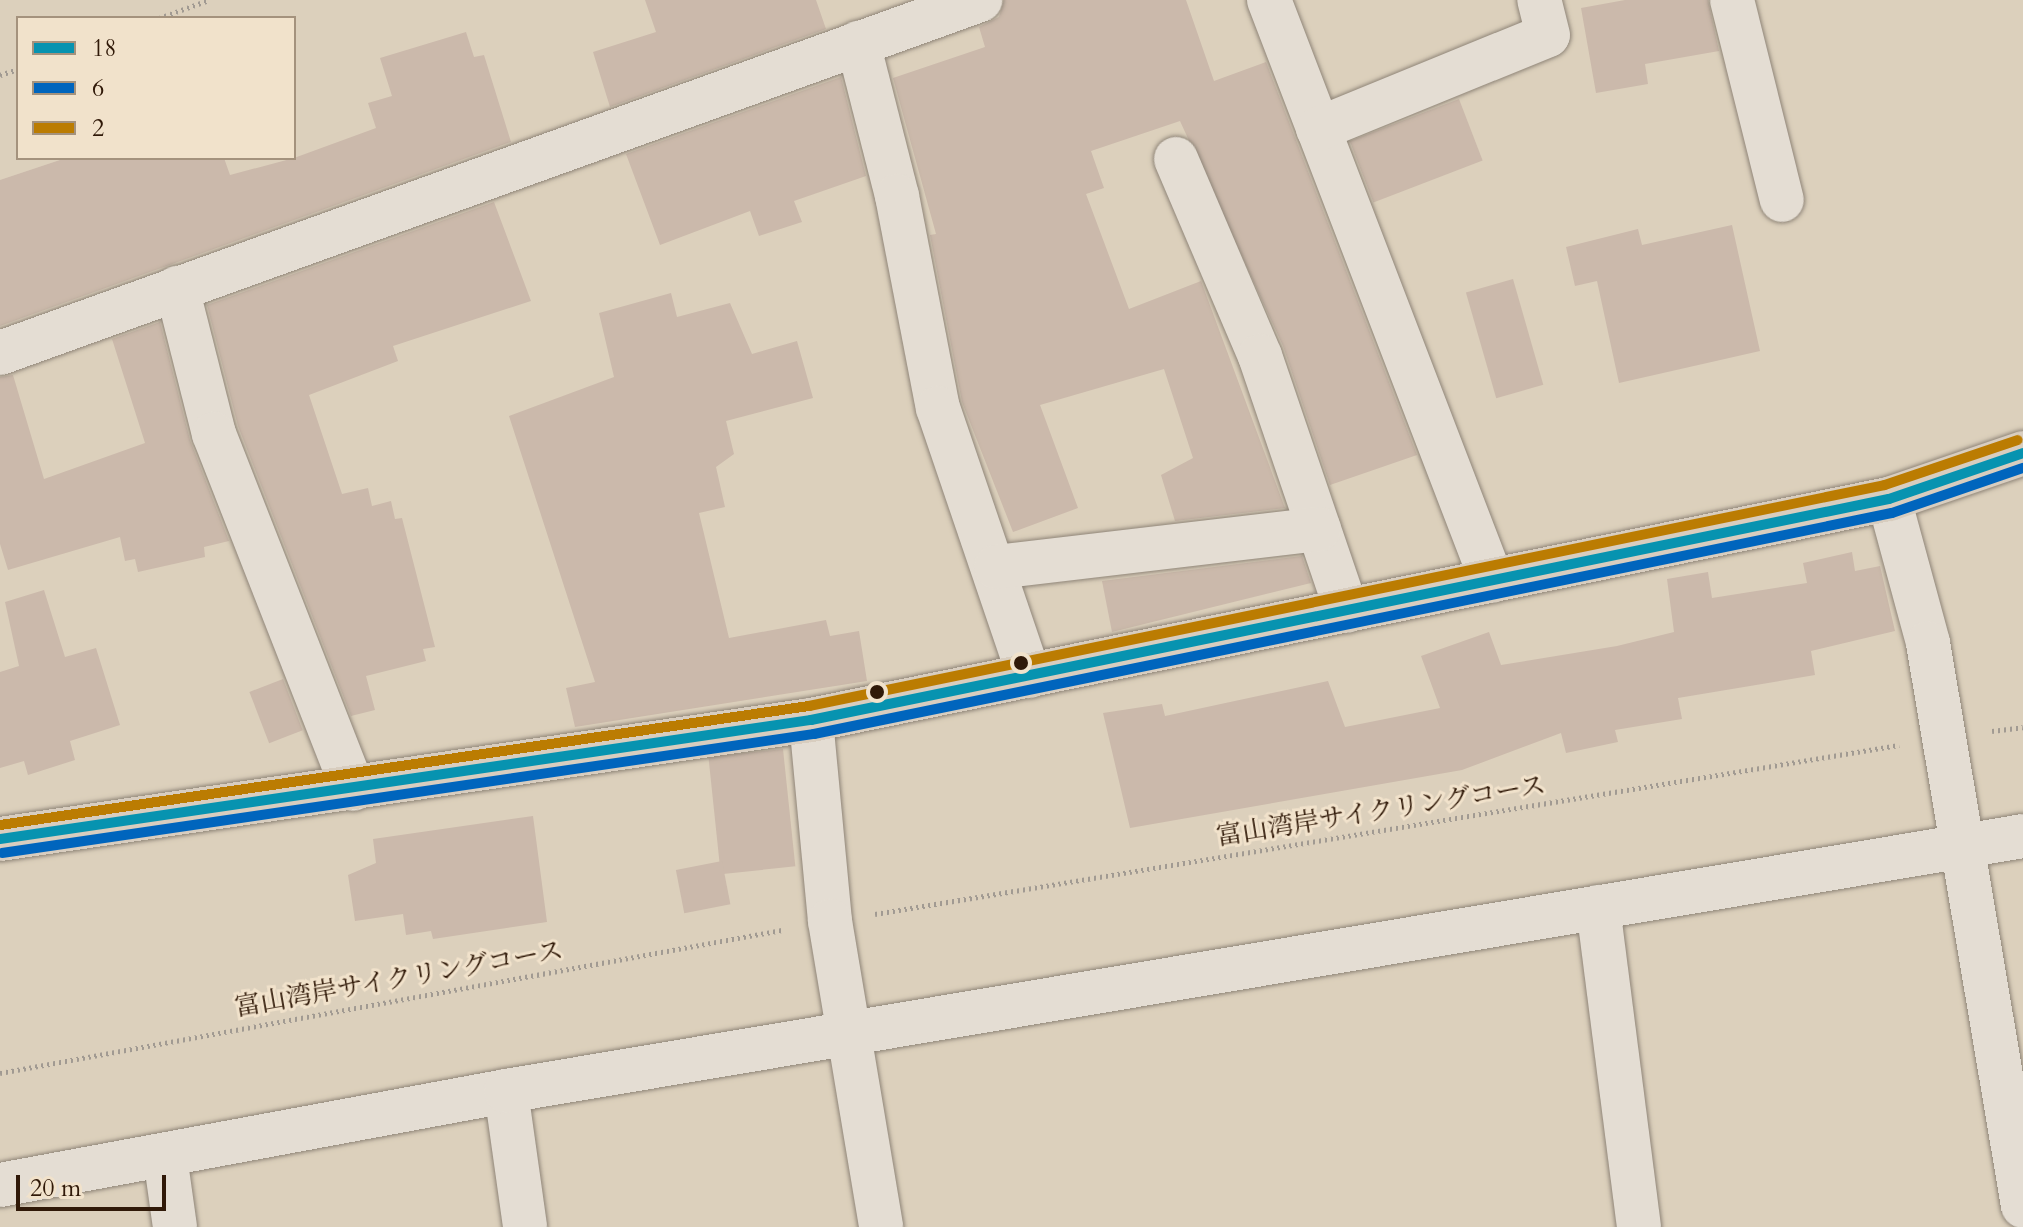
<!DOCTYPE html>
<meta charset="utf-8">
<style>
body{margin:0}
#map{position:relative;width:2023px;height:1227px;overflow:hidden;background:#dcd0bc;font-family:Cardo,"Noto Serif JP",serif}
div>[style]{position:absolute}
.building>*{inset:0;background:#cbb9ab;transform-origin:0 0}
.path>*{height:5px;margin-top:-2.5px;transform-origin:0;background:repeating-linear-gradient(90deg,#a19a92 0 2px,transparent 0 6px)}
.roads{filter:drop-shadow(0 0 2px #8f8578) drop-shadow(0 0 2px #8f8578)}
.minor>*{height:44px;margin:-22px;padding:0 22px;transform-origin:22px;border-radius:22px;background:#e4ddd3}
.highway>*{height:44px;margin:-22px;padding:0 22px;transform-origin:22px;border-radius:22px;background:#d8cdbf}
.bus-1>*{height:10px;margin:-5px;padding:0 5px;transform-origin:5px;border-radius:5px;background:#0793b0}
.bus-2>*{height:10px;margin:-5px;padding:0 5px;transform-origin:5px;border-radius:5px;background:#0065bd}
.bus-3>*{height:10px;margin:-5px;padding:0 5px;transform-origin:5px;border-radius:5px;background:#bb7c02}
.dots>*{width:22px;height:22px;translate:-50% -50%;box-sizing:border-box;border:4px solid #f1e2cb;border-radius:50%}
span{translate:-50% -50%;white-space:nowrap;text-align:center;line-height:1.15;-webkit-text-stroke:6px #f1e2cb;paint-order:stroke}
.street-label{font-size:26px;color:#301908}
.legend{position:absolute;left:16px;top:16px;width:280px;height:144px;box-sizing:border-box;background:#f1e2cb;border:2px solid #a4927d;margin:0;padding:10px 14px;list-style:none;font-size:24px;color:#301908}
.legend li{display:flex;align-items:center;gap:16px;height:40px}
.legend b{width:40px;border:2px solid #a4927d}
.scale{position:absolute;left:16px;top:1175px;width:150px;height:36px;box-sizing:border-box;border:4px solid #301908;border-top:0;padding-left:10px;font-size:24px;line-height:28px;white-space:nowrap;color:#301908;-webkit-text-stroke:6px #f1e2cb;paint-order:stroke}
</style>
<div id="map">
<div class="building">
<div style="clip-path:polygon(645px 0,816px 0,826px 29px,610px 107px,593px 52px,656px 32px)"></div>
<div style="clip-path:polygon(1004px 0,1186px 0,1214px 81px,1266px 62px,1417px 455px,1330px 485px,1283px 346px,1180px 121px,1091px 151px,1104px 188px,1086px 194px,1129px 309px,1201px 281px,1285px 508px,1175px 521px,1161px 475px,1193px 458px,1164px 369px,1040px 405px,1078px 508px,1013px 532px,962px 402px,930px 235px,936px 234px,893px 78px,985px 47px,979px 27px,999px 17px)"></div>
<div style="clip-path:polygon(1625px 0,1708px 0,1719px 51px,1645px 64px,1648px 84px,1596px 93px,1581px 8px)"></div>
<div style="clip-path:polygon(466px 32px,474px 57px,484px 55px,511px 142px,0 326px,0 180px,66px 158px,224px 158px,230px 175px,294px 158px,376px 128px,368px 103px,392px 96px,380px 58px)"></div>
<div style="clip-path:polygon(841px 77px,866px 176px,794px 201px,802px 222px,759px 236px,750px 211px,660px 245px,626px 154px)"></div>
<div style="left:1459px;top:99px;width:66px;height:117px;rotate:69deg"></div>
<div style="clip-path:polygon(494px 202px,531px 301px,393px 346px,398px 361px,309px 395px,342px 494px,368px 488px,372px 506px,391px 501px,395px 519px,402px 518px,435px 647px,423px 649px,426px 661px,366px 676px,375px 710px,351px 716px,238px 426px,207px 305px)"></div>
<div style="clip-path:polygon(1732px 225px,1760px 351px,1619px 383px,1597px 281px,1575px 286px,1566px 247px,1638px 229px,1642px 245px)"></div>
<div style="left:1513px;top:279px;width:110px;height:49px;rotate:74deg"></div>
<div style="clip-path:polygon(671px 293px,677px 317px,730px 303px,752px 354px,797px 341px,813px 398px,726px 421px,734px 454px,716px 467px,725px 507px,699px 513px,729px 638px,826px 620px,830px 636px,859px 631px,867px 681px,575px 727px,566px 688px,595px 682px,509px 416px,614px 377px,599px 313px)"></div>
<div style="clip-path:polygon(160px 322px,190px 440px,229px 541px,204px 547px,205px 557px,138px 572px,135px 559px,125px 561px,120px 537px,8px 570px,0 544px,0 377px,13px 375px,44px 479px,145px 443px,112px 339px)"></div>
<div style="clip-path:polygon(1852px 552px,1855px 571px,1880px 566px,1895px 631px,1811px 651px,1815px 675px,1678px 698px,1682px 719px,1615px 730px,1618px 742px,1566px 753px,1561px 733px,1462px 770px,1130px 828px,1103px 713px,1162px 704px,1165px 716px,1328px 681px,1345px 727px,1440px 708px,1421px 656px,1489px 632px,1501px 665px,1617px 646px,1674px 632px,1667px 579px,1708px 572px,1712px 598px,1807px 583px,1803px 563px)"></div>
<div style="clip-path:polygon(1302px 556px,1311px 583px,1112px 632px,1102px 581px)"></div>
<div style="clip-path:polygon(44px 590px,65px 657px,96px 648px,120px 725px,70px 741px,75px 760px,28px 775px,24px 761px,0 768px,0 672px,19px 666px,5px 602px)"></div>
<div style="left:283px;top:679px;width:55px;height:36px;rotate:69deg"></div>
<div style="left:783px;top:749px;width:118px;height:75px;rotate:84deg"></div>
<div style="clip-path:polygon(533px 816px,547px 922px,433px 939px,431px 931px,406px 935px,403px 914px,355px 921px,348px 875px,376px 863px,373px 839px)"></div>
<div style="left:722px;top:861px;width:44px;height:47px;rotate:79deg"></div>
</div>
<div class="path">
<div style="left:159px;top:18px;width:53px;rotate:-19.8deg"></div>
<div style="left:0;top:75px;width:19px;rotate:-18deg"></div>
<div style="left:1992px;top:731px;width:31px;rotate:-7deg"></div>
<div style="left:875px;top:914px;width:1038px;rotate:-9.37deg"></div>
<div style="left:0;top:1073px;width:795px;rotate:-10.36deg"></div>
</div>
<div class="roads">
<div class="minor">
<div style="left:1269px;top:0;width:622px;rotate:69deg"></div>
<div style="left:1732px;top:0;width:206px;rotate:76deg"></div>
<div style="left:858px;top:43px;width:158px;rotate:75.7deg"></div>
<div style="left:897px;top:196px;width:216px;rotate:79.1deg"></div>
<div style="left:938px;top:408px;width:283px;rotate:71.2deg"></div>
<div style="left:1318px;top:129px;width:248px;rotate:-22.2deg"></div>
<div style="left:1548px;top:35px;width:36px;rotate:-104deg"></div>
<div style="left:1176px;top:159px;width:214px;rotate:66.9deg"></div>
<div style="left:1260px;top:356px;width:269px;rotate:71.2deg"></div>
<div style="left:177px;top:288px;width:151px;rotate:75.8deg"></div>
<div style="left:214px;top:434px;width:381px;rotate:68.6deg"></div>
<div style="left:0;top:353px;width:1042px;rotate:-19.81deg"></div>
<div style="left:1889px;top:499px;width:149px;rotate:74.8deg"></div>
<div style="left:1928px;top:643px;width:571px;rotate:80.42deg"></div>
<div style="left:996px;top:567px;width:325px;rotate:-6.7deg"></div>
<div style="left:811px;top:720px;width:202px;rotate:84.6deg"></div>
<div style="left:830px;top:921px;width:310px;rotate:80.5deg"></div>
<div style="left:1598px;top:907px;width:323px;rotate:82.7deg"></div>
<div style="left:506px;top:1091px;width:137px;rotate:82deg"></div>
<div style="left:165px;top:1156px;width:72px;rotate:82deg"></div>
<div style="left:0;top:1185px;width:515px;rotate:-10.52deg"></div>
<div style="left:506px;top:1091px;width:1538px;rotate:-9.54deg"></div>
</div>
<div class="highway">
<div style="left:0;top:839px;width:820px;rotate:-8.35deg"></div>
<div style="left:811px;top:720px;width:1100px;rotate:-11.59deg"></div>
<div style="left:1889px;top:499px;width:142px;rotate:-18.9deg"></div>
</div>
</div>
<div class="bus-1">
<div style="left:0;top:839px;width:820px;rotate:-8.35deg"></div>
<div style="left:811px;top:720px;width:1100px;rotate:-11.59deg"></div>
<div style="left:1889px;top:499px;width:142px;rotate:-18.9deg"></div>
</div>
<div class="bus-2">
<div style="left:2px;top:853px;width:821px;rotate:-8.34deg"></div>
<div style="left:814px;top:734px;width:1100px;rotate:-11.59deg"></div>
<div style="left:1892px;top:513px;width:139px;rotate:-19deg"></div>
</div>
<div class="bus-3">
<div style="left:0;top:825px;width:818px;rotate:-8.37deg"></div>
<div style="left:809px;top:706px;width:1098px;rotate:-11.61deg"></div>
<div style="left:1885px;top:485px;width:140px;rotate:-18.7deg"></div>
</div>
<div class="dots">
<div style="left:1021px;top:663px;background:#301908"></div>
<div style="left:877px;top:692px;background:#301908"></div>
</div>
<div class="street-label">
<span style="left:1381px;top:811px;rotate:-9deg">富山湾岸サイクリングコース</span>
<span style="left:399px;top:979px;rotate:-10deg">富山湾岸サイクリングコース</span>
</div>
<ul class="legend">
<li><b style="height:10px;background:#0793b0"></b>18</li>
<li><b style="height:10px;background:#0065bd"></b>6</li>
<li><b style="height:10px;background:#bb7c02"></b>2</li>
</ul>
<div class="scale">20 m</div>
</div>
